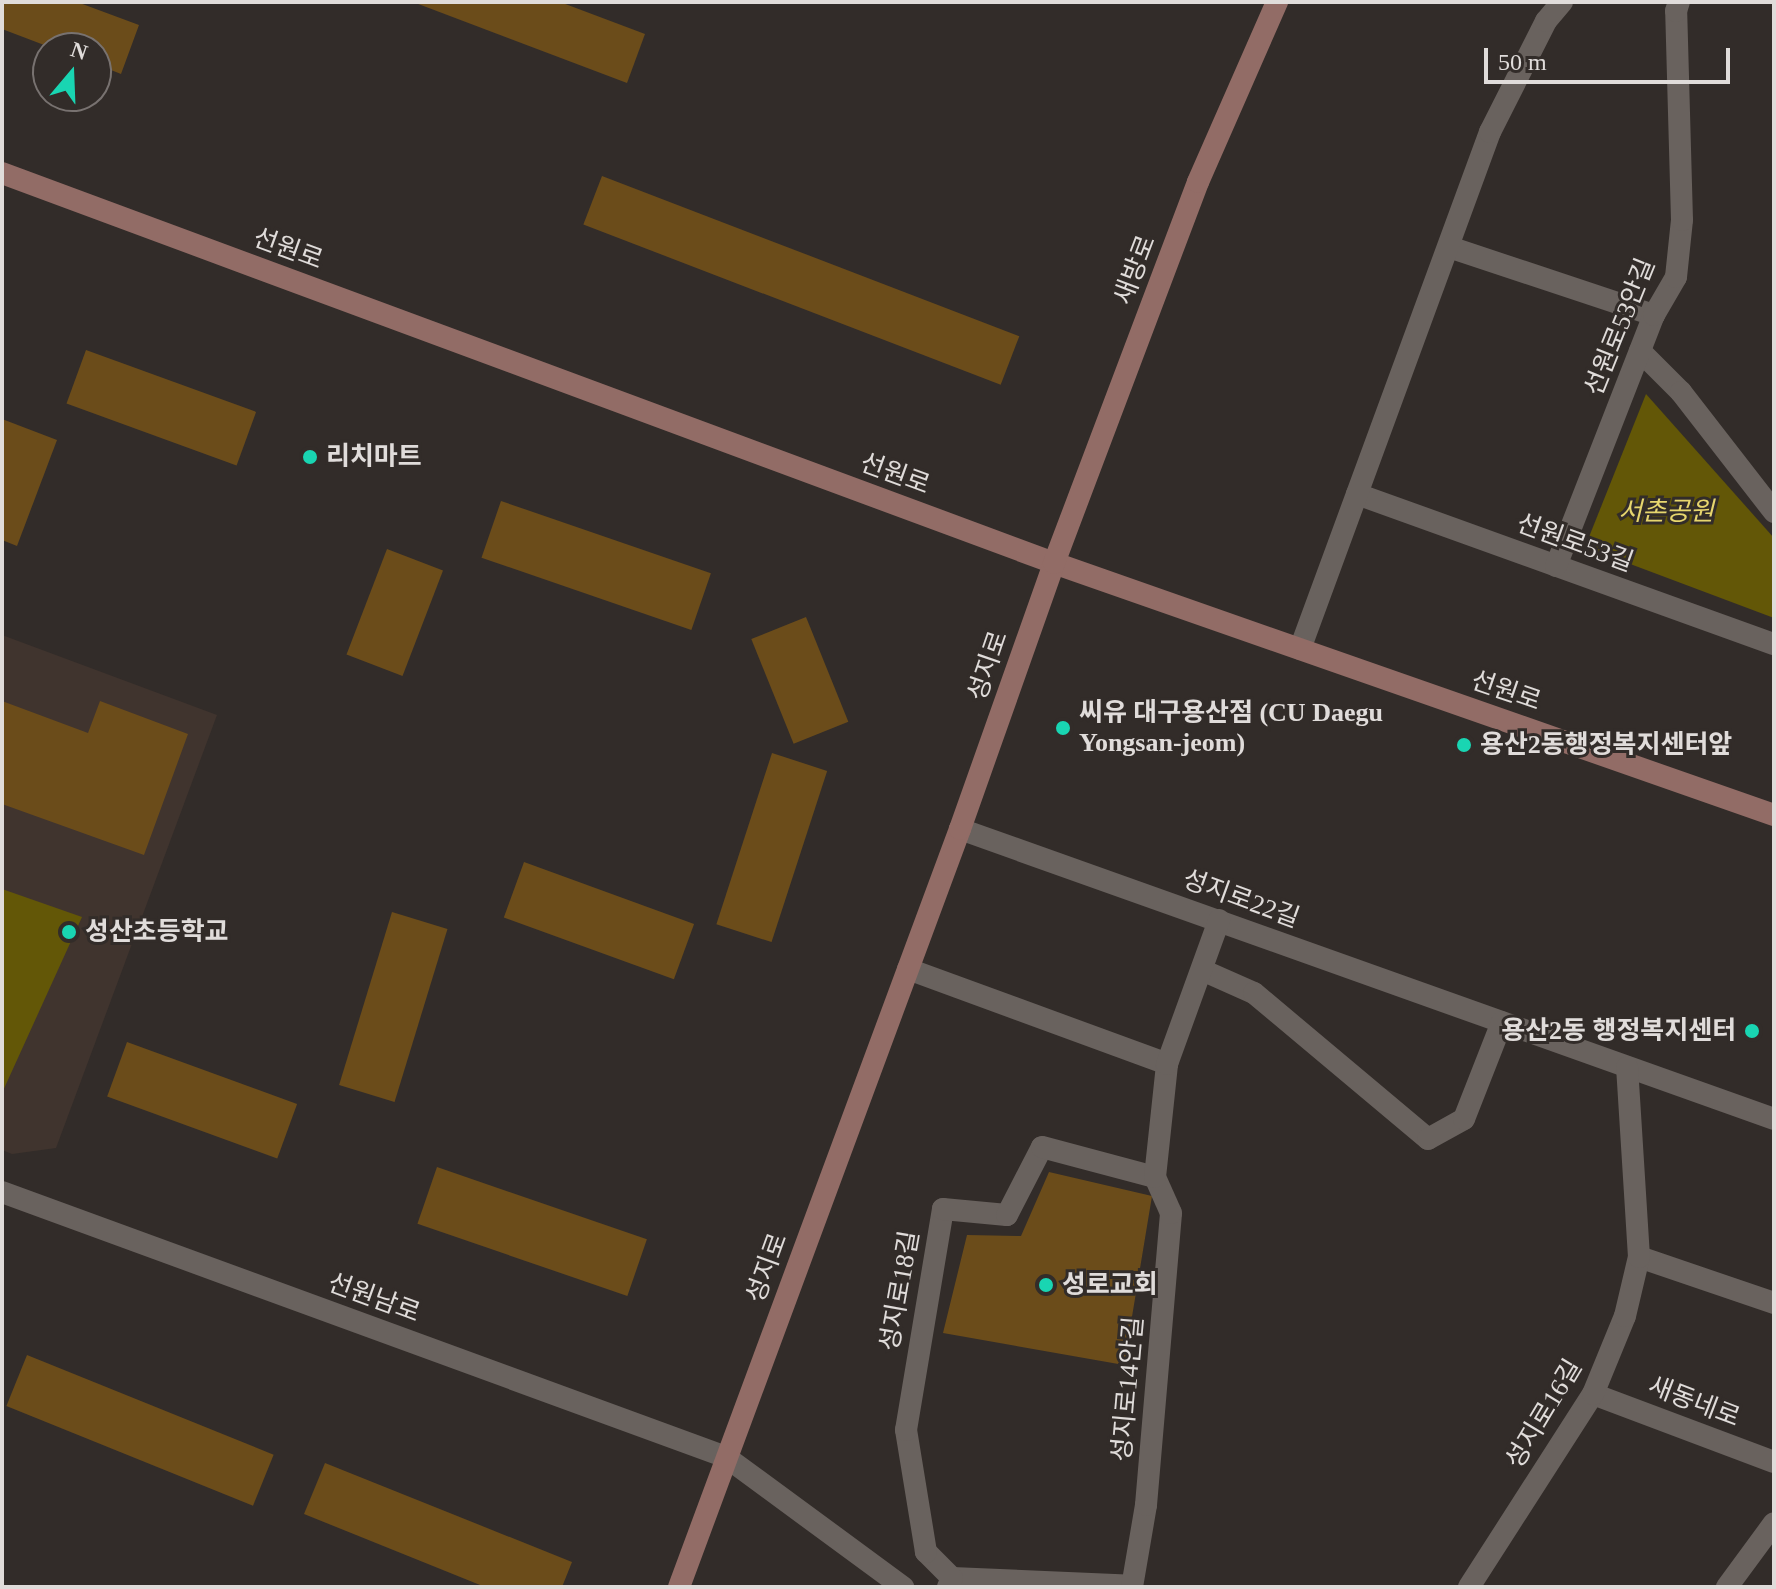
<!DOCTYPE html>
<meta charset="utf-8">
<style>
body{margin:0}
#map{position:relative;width:1776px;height:1589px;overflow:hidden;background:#322c29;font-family:"Times New Roman","Noto Sans KR",serif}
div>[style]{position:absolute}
.built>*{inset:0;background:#40342e}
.green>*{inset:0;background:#635707}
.building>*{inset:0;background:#6b4c1a;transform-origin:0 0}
.minor>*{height:22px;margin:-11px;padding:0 11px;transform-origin:11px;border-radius:11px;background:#69625e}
.tertiary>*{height:22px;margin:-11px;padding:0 11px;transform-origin:11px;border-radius:11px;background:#69625e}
.secondary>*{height:22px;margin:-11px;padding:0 11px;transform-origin:11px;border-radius:11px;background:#926c66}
.dots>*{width:22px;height:22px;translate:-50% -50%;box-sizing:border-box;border:4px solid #322c29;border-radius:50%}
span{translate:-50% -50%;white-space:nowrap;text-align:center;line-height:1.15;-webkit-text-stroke:6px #322c29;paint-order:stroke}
.street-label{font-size:26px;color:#e0dcda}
.poi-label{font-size:26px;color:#e0dcda;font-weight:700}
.left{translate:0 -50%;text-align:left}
.right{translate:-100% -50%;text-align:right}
.park-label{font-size:26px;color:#e7d66e;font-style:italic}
.frame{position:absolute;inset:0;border:4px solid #e0dcda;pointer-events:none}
.north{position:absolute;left:32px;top:32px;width:80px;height:80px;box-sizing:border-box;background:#322c29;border:2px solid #787270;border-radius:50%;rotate:19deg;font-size:22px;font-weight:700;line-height:32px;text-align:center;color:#e0dcda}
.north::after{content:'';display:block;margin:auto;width:28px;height:36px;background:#19d5b2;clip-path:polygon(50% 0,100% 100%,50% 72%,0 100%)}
.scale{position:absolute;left:1484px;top:48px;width:246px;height:36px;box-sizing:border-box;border:4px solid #e0dcda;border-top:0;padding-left:10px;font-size:24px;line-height:28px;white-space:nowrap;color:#e0dcda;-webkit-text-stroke:6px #322c29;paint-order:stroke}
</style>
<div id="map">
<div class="built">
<div style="clip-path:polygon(2px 635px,217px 715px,56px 1148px,12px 1154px,2px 1150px)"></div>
</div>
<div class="green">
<div style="clip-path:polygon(1646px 394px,1774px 538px,1774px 618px,1585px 547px)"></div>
<div style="clip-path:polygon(2px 889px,82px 917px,2px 1093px)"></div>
</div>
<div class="building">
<div style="clip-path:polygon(2px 2px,77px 2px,139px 25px,121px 74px,96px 64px,96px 48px,52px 48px,2px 29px)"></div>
<div style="clip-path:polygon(413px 2px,560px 2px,645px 34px,627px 83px)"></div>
<div style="left:602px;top:176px;width:447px;height:52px;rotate:21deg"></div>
<div style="left:86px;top:350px;width:181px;height:57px;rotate:20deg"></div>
<div style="clip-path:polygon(2px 419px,57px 440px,17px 546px,2px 540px)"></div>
<div style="left:501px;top:501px;width:222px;height:60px;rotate:19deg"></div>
<div style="left:387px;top:549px;width:60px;height:113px;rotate:21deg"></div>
<div style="left:806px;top:617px;width:113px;height:59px;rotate:68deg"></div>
<div style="clip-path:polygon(2px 701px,88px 733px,100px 701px,188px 734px,144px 855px,2px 804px)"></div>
<div style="left:772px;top:753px;width:58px;height:180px;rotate:18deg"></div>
<div style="left:524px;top:862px;width:181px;height:59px;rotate:20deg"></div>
<div style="left:392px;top:912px;width:58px;height:181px;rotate:17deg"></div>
<div style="left:127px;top:1042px;width:181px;height:58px;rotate:20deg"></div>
<div style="left:437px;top:1167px;width:222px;height:60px;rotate:19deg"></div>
<div style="clip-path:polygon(1049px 1172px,1152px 1196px,1124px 1365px,943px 1333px,967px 1235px,1021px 1236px)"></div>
<div style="left:27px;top:1355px;width:266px;height:55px;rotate:22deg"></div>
<div style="clip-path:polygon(325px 1463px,572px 1562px,562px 1587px,485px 1587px,304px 1514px)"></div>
</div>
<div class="minor">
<div style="left:1449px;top:247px;width:216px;rotate:18.4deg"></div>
<div style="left:1640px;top:351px;width:58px;rotate:45deg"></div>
<div style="left:1681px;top:392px;width:152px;rotate:52.2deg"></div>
<div style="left:1357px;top:494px;width:443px;rotate:19.8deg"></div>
<div style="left:1556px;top:566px;width:269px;rotate:-68.7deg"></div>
<div style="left:1654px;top:315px;width:44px;rotate:-59.9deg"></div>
<div style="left:1676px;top:277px;width:57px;rotate:-84deg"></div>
<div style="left:1682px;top:220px;width:209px;rotate:-91.6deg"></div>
<div style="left:1676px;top:11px;width:9px;rotate:-72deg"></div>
<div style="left:1300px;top:649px;width:551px;rotate:-69.82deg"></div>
<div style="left:1490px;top:132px;width:124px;rotate:-63.2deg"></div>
<div style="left:1546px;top:21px;width:25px;rotate:-50deg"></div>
<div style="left:960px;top:829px;width:864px;rotate:19.61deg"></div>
<div style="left:908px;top:969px;width:276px;rotate:20.1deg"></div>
<div style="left:1202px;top:970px;width:57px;rotate:23.9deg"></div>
<div style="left:1254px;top:993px;width:227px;rotate:40deg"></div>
<div style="left:1428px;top:1139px;width:41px;rotate:-29.1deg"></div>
<div style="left:1464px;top:1119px;width:104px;rotate:-68.6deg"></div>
<div style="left:1639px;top:1257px;width:143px;rotate:18.8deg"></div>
<div style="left:1593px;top:1394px;width:193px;rotate:20.6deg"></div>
<div style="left:726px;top:1457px;width:220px;rotate:36.3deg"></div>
<div style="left:952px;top:1578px;width:180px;rotate:2.5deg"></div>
<div style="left:948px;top:1587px;width:10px;rotate:-66deg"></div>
<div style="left:952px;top:1578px;width:37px;rotate:-135deg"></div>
<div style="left:926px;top:1552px;width:124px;rotate:-99.3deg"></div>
<div style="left:906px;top:1430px;width:224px;rotate:-80.5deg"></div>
<div style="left:943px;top:1209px;width:64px;rotate:5.4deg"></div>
<div style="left:1007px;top:1215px;width:76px;rotate:-62.8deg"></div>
<div style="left:1042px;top:1147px;width:117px;rotate:14.9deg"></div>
<div style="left:1132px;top:1587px;width:83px;rotate:-80.3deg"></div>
<div style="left:1146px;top:1505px;width:293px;rotate:-85.1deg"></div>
<div style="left:1171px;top:1213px;width:39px;rotate:-114deg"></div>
<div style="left:1155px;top:1177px;width:114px;rotate:-83.9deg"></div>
<div style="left:1167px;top:1064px;width:153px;rotate:-70.1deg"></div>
<div style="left:1469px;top:1587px;width:229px;rotate:-57.3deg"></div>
<div style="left:1593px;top:1394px;width:84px;rotate:-67.7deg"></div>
<div style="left:1625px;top:1316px;width:61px;rotate:-76.7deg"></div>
<div style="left:1639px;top:1257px;width:190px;rotate:-93.6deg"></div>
</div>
<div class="tertiary">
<div style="left:2px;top:1192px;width:771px;rotate:20.1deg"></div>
<div style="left:1727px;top:1587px;width:79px;rotate:-53.7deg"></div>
</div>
<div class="secondary">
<div style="left:2px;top:173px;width:1122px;rotate:20.34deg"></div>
<div style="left:1054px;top:563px;width:763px;rotate:19.29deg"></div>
<div style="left:679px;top:1587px;width:808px;rotate:-69.66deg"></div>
<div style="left:960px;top:829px;width:282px;rotate:-70.5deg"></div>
<div style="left:1054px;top:563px;width:407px;rotate:-69.3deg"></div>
<div style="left:1198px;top:182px;width:197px;rotate:-66.3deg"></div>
</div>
<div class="dots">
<div style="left:310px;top:457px;background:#19d5b2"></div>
<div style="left:1063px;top:728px;background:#19d5b2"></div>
<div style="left:1464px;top:745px;background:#19d5b2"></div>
<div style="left:69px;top:932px;background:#19d5b2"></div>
<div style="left:1752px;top:1031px;background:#19d5b2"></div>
<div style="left:1046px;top:1285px;background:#19d5b2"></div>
</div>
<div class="street-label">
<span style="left:288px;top:249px;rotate:20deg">선원로</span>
<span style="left:1135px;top:270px;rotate:-69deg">새방로</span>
<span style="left:1620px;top:327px;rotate:-68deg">선원로53안길</span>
<span style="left:895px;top:474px;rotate:20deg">선원로</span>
<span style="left:1575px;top:543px;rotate:20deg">선원로53길</span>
<span style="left:988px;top:666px;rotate:-71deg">성지로</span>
<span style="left:1506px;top:691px;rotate:19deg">선원로</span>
<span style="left:1241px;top:899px;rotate:20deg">성지로22길</span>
<span style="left:767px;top:1268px;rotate:-70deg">성지로</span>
<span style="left:900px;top:1291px;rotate:-80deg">성지로18길</span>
<span style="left:374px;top:1298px;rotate:20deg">선원남로</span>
<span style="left:1128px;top:1389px;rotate:-85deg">성지로14안길</span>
<span style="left:1694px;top:1402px;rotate:21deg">새동네로</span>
<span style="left:1544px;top:1414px;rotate:-59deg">성지로16길</span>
</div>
<div class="poi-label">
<span class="left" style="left:326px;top:457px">리치마트</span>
<span class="left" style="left:1079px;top:728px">씨유 대구용산점 (CU Daegu<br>Yongsan-jeom)</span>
<span class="left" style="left:1480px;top:745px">용산2동행정복지센터앞</span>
<span class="left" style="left:85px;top:932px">성산초등학교</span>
<span class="right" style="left:1736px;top:1031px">용산2동 행정복지센터</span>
<span class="left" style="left:1062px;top:1285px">성로교회</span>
</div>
<div class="park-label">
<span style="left:1666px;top:512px">서촌공원</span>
</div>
<div class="frame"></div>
<div class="north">N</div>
<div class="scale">50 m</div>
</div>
